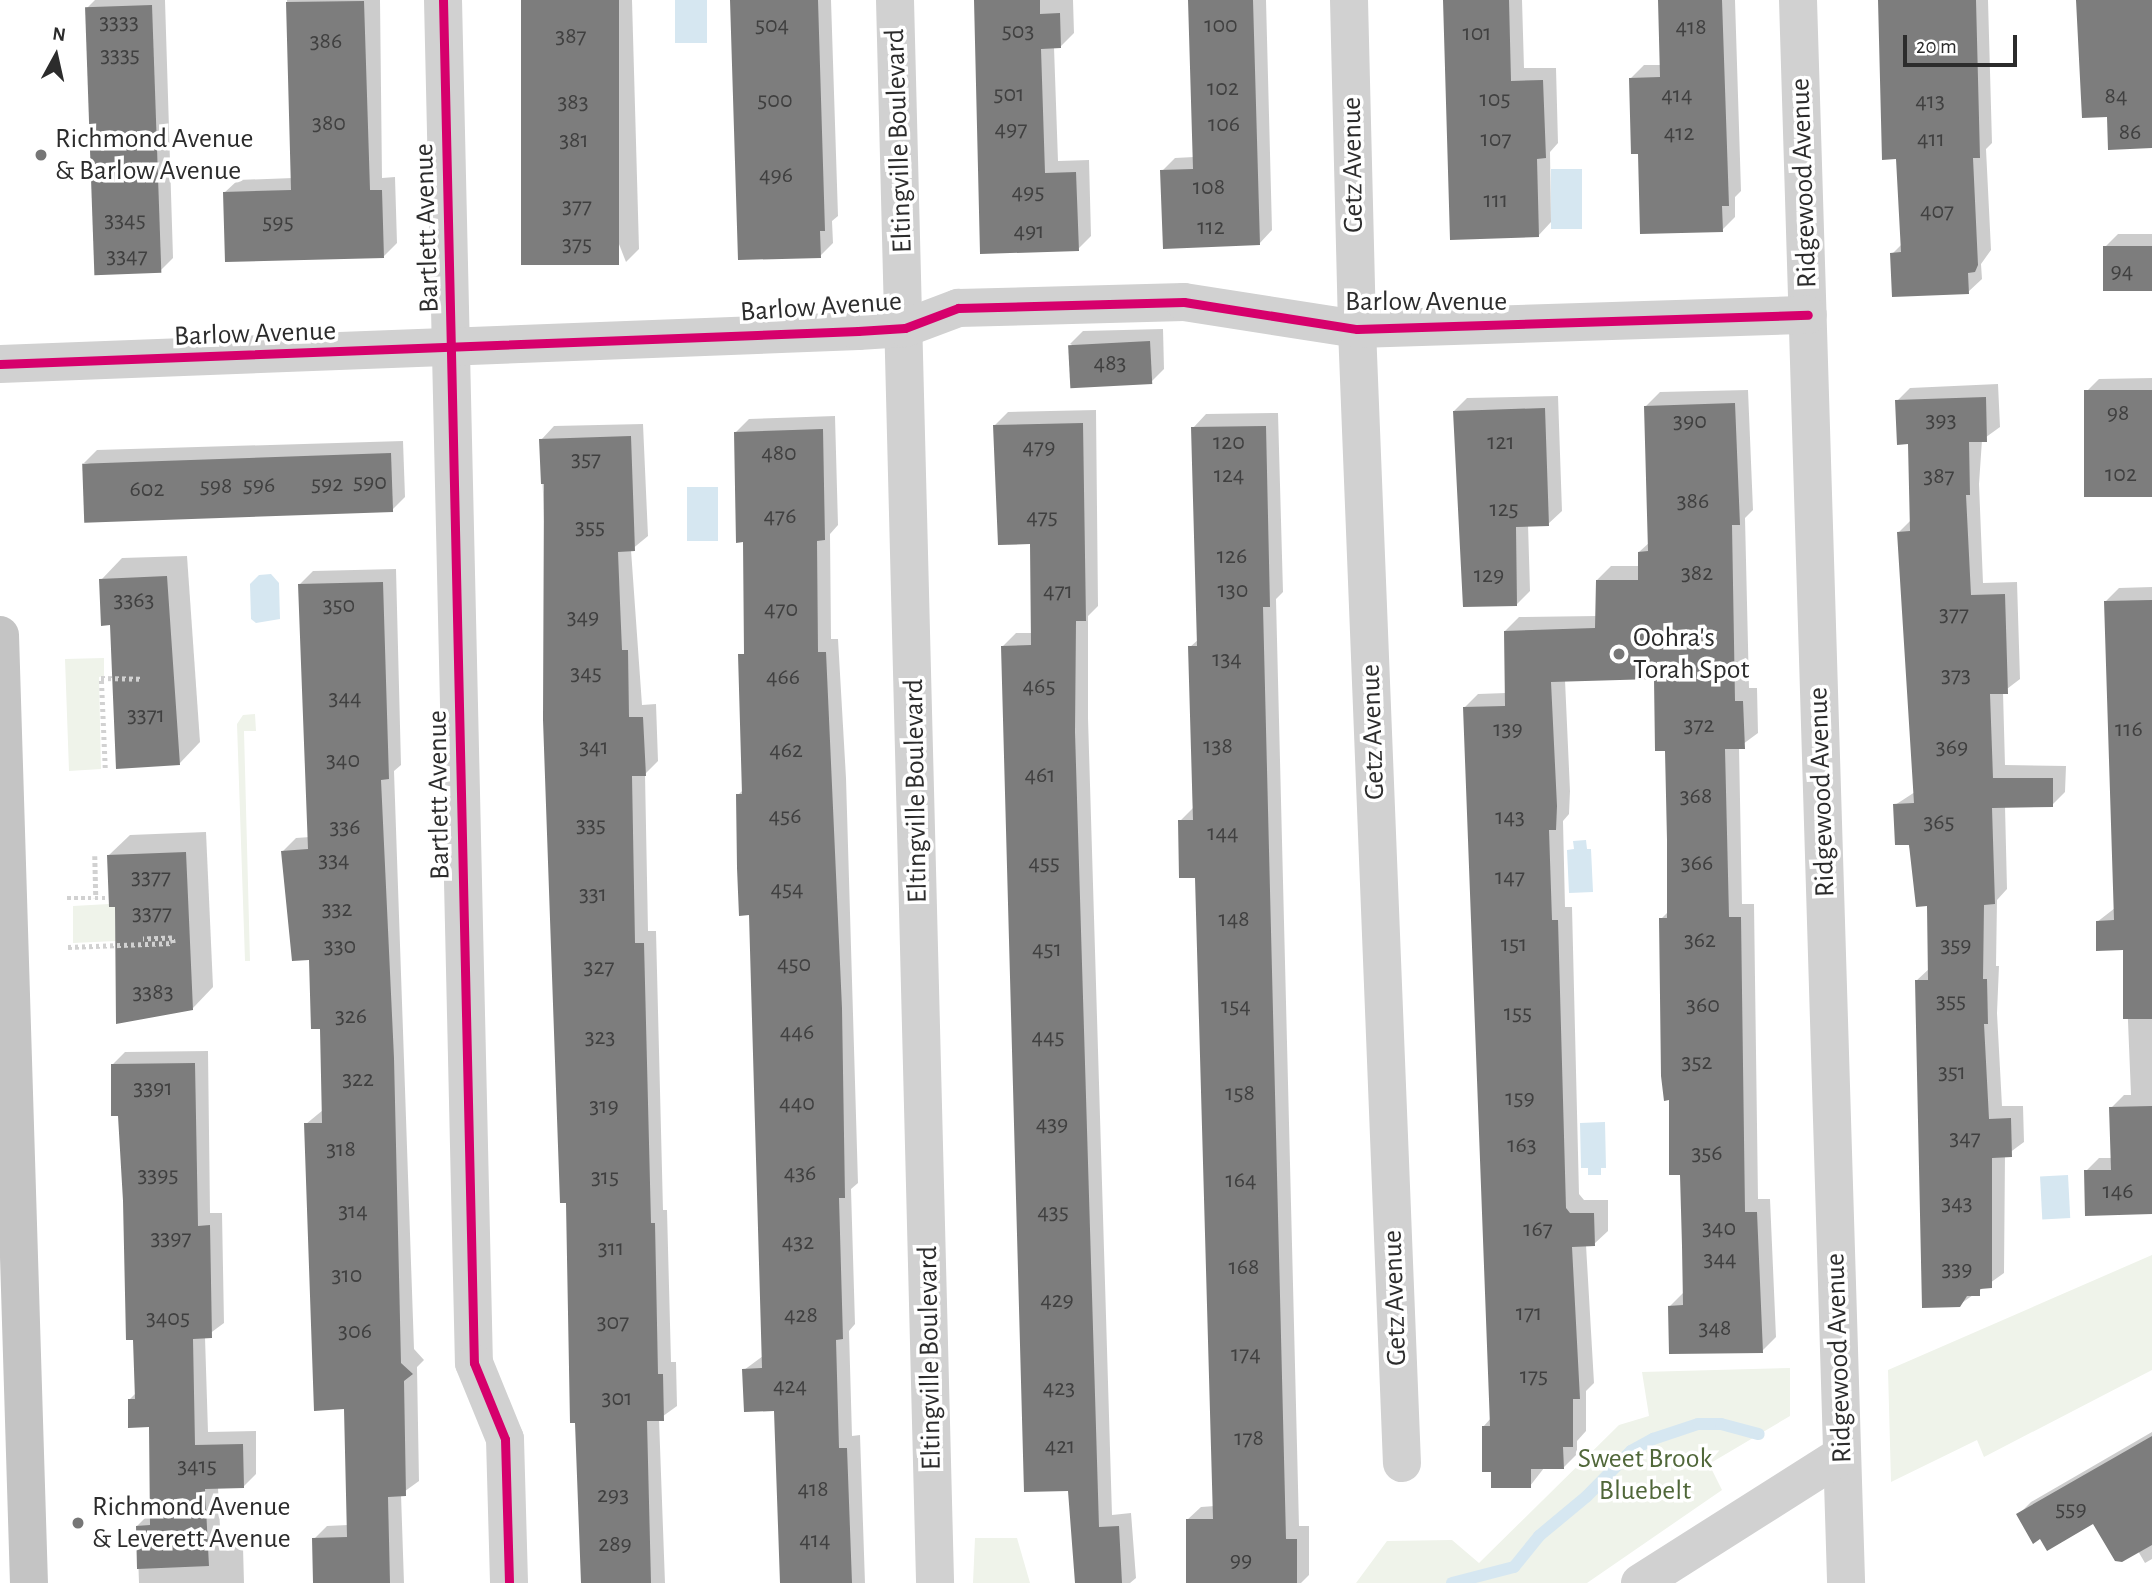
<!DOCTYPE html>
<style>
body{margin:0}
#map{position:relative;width:2152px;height:1583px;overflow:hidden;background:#fff;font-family:"Alegreya Sans",sans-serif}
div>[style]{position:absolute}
.green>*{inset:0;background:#eff3ea}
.water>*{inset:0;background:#d6e7f1;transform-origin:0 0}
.shadow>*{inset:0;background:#0003}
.stream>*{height:12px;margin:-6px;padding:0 6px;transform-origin:6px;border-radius:6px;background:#d6e7f1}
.building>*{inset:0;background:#7d7d7d;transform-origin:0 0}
.path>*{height:4.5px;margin-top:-2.25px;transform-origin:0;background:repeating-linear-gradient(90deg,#d1d1d1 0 3.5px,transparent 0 7px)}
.minor>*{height:38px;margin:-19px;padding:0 19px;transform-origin:19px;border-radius:19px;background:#d1d1d1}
.major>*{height:38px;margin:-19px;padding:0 19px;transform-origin:19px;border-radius:19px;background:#c4c4c4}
.cycleway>*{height:9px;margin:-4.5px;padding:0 4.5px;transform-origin:4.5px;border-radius:4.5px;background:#d6006c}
.dots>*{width:19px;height:19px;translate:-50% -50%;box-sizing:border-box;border:4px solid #fff;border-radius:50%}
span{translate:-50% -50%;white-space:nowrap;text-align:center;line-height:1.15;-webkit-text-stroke:7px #fff;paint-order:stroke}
.number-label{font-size:24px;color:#404040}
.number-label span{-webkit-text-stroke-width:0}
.poi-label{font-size:28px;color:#2c2c2c}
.left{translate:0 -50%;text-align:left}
.street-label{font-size:28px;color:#2c2c2c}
.park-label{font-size:28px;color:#506739}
.north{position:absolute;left:21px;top:21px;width:70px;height:70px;-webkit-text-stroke:5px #fff;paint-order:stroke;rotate:8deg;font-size:19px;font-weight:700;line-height:28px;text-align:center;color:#2c2c2c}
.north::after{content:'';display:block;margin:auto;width:24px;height:32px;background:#2c2c2c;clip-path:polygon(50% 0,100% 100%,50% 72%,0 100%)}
.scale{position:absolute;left:1903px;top:35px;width:114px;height:32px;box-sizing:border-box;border:4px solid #2c2c2c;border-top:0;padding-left:9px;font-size:21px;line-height:24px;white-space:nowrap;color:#2c2c2c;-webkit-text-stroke:5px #fff;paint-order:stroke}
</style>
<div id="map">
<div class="green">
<div style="clip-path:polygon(104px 658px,104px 676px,99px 677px,101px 769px,69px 771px,65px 659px)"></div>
<div style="clip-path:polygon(255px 714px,256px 731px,244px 731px,250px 961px,245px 961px,237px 724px,243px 715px)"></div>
<div style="clip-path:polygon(109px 904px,115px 907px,116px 941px,73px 943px,73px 906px)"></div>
<div style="clip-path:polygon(2152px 1255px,2152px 1370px,1984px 1457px,1977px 1440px,1891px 1482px,1888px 1370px)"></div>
<div style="clip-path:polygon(1790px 1368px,1790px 1416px,1709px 1464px,1722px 1490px,1587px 1583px,1356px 1583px,1387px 1541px,1452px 1540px,1479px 1563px,1619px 1425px,1649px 1416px,1642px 1372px)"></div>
<div style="clip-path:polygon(975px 1538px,1017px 1538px,1030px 1583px,973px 1583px)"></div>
</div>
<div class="water">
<div style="left:675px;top:0;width:32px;height:43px"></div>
<div style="left:1551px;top:169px;width:31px;height:60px"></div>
<div style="left:687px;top:487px;width:31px;height:54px"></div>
<div style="clip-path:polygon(271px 574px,279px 583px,280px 619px,256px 623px,251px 619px,250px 584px,259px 575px)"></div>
<div style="clip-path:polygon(1586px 840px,1587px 849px,1591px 849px,1593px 892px,1569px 893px,1567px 850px,1574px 849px,1573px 841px)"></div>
<div style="clip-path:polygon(1605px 1122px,1606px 1168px,1601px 1168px,1601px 1175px,1588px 1175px,1588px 1168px,1581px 1168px,1580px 1123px)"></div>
<div style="left:2068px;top:1175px;width:43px;height:28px;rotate:87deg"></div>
</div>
<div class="shadow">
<div style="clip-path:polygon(95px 0,165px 0,173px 258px,160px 271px,87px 8px)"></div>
<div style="clip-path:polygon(287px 0,380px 0,382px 178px,395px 177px,397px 243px,384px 256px,224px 193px,238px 180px,293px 178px)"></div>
<div style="clip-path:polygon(523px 0,632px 0,639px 249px,626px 262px)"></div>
<div style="clip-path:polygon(731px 0,831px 0,838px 216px,832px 221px,833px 243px,820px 256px)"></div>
<div style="clip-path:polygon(975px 0,1073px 0,1074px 33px,1061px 46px,1054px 47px,1058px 161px,1089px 160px,1091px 236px,1078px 249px,982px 252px)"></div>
<div style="clip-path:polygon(1190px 0,1266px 0,1272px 230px,1259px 244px,1162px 171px,1175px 158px,1194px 157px)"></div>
<div style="clip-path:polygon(1446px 0,1522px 0,1524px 68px,1556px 68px,1558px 143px,1550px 152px,1551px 222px,1538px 236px)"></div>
<div style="clip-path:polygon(1659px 0,1735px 0,1741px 191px,1735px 197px,1735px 217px,1722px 230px,1640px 152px,1630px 79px,1644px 65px,1662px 65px)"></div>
<div style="clip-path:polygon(1879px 0,1988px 0,1992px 143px,1986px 149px,1991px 250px,1981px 264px,1982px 279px,1968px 292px,1892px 254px,1902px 244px,1898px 158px)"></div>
<div style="clip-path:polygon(2118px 234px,2152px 234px,2152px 289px,2105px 247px)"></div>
<div style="clip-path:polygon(1163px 329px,1164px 369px,1151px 382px,1070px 344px,1083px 331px)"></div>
<div style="clip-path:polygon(2152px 378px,2152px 495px,2085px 393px,2099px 379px)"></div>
<div style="clip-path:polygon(1998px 384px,2000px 427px,1982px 440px,1979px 484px,1983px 583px,2017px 582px,2020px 679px,2003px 692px,2005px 765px,2066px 766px,2065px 792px,2052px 805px,2005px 806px,2007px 889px,1997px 900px,1996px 966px,1999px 966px,1997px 1013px,2002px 1106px,2023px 1106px,2024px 1142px,2005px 1156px,2004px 1273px,1959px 1305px,1916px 981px,1930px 968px,1929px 904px,1895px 805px,1915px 792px,1899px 532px,1911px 520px,1910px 443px,1897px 401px,1910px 388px)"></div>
<div style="clip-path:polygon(1748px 390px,1753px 510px,1745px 518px,1749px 688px,1757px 688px,1758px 733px,1739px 747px,1742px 904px,1754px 904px,1758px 1199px,1770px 1199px,1776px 1337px,1762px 1351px,1670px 1306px,1684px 1292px,1681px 1173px,1671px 1099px,1661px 919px,1669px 911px,1666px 749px,1656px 678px,1565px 680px,1570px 791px,1569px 814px,1563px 821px,1565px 907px,1572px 907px,1579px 1194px,1584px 1200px,1608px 1200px,1608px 1231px,1594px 1244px,1586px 1245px,1594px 1383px,1586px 1391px,1586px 1431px,1577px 1441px,1577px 1454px,1563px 1468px,1544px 1468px,1530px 1486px,1493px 1470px,1483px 1427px,1491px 1418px,1464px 708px,1478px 694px,1506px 693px,1505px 631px,1519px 617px,1597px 616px,1597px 580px,1611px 566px,1640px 566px,1639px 552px,1650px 542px,1646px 406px,1660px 392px)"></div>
<div style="clip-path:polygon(1558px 396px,1562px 511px,1548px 524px,1528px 524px,1530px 591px,1517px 604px,1454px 411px,1467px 398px)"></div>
<div style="clip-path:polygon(1096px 410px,1098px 606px,1088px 616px,1088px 718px,1112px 1515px,1131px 1513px,1136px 1578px,1130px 1583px,1077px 1583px,1003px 646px,1016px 633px,1033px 633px,1032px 542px,995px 425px,1008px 412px)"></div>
<div style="clip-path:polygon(1278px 413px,1283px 592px,1276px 599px,1299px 1526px,1309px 1526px,1309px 1575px,1301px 1583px,1198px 1583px,1187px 1520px,1201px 1507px,1215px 1506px,1197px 876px,1180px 821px,1193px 808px,1190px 647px,1199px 639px,1193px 428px,1206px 414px)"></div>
<div style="clip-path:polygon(835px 416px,838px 525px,830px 534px,831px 639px,838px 639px,846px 778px,858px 1183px,851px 1189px,855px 1324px,849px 1331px,852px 1436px,860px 1435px,865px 1583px,782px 1583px,776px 1409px,744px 1370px,763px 1356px,751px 913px,738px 795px,744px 789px,745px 541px,736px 432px,749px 419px)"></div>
<div style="clip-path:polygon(643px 424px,648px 536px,631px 550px,642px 705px,656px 704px,658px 761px,645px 774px,648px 931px,656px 931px,663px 1210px,667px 1210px,671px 1362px,676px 1362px,677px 1406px,659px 1419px,665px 1583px,583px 1583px,541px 440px,554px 426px)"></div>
<div style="clip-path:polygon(403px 441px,405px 497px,392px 510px,84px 463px,97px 450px)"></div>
<div style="clip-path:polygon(187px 556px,200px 742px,179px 764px,112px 624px,101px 580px,122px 558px)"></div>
<div style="clip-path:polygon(396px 569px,401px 765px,394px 771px,414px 1349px,424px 1360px,417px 1367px,419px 1481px,401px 1494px,404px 1583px,315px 1583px,314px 1539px,327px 1526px,348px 1525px,346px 1407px,306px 1124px,323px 1110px,321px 1027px,311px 959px,283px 851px,296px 838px,310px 837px,300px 584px,313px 571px)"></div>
<div style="clip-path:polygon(2152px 587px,2152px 1212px,2086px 1171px,2099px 1158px,2112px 1158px,2111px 1108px,2124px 1095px,2131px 1095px,2125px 948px,2097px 922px,2115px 908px,2106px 601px,2119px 588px)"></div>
<div style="clip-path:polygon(206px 832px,213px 987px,193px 1008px,116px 905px,109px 855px,130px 835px)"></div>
<div style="clip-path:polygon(208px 1051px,210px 1213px,222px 1213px,224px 1323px,205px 1337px,208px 1432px,256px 1431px,256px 1474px,243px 1487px,218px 1487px,221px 1547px,243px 1547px,244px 1583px,139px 1583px,137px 1526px,150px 1513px,151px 1425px,129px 1400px,137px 1392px,120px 1114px,112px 1065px,125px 1052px)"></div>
<div style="clip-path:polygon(2152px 1432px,2152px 1559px,2145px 1563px,2138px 1551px,2094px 1521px,2040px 1537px,2018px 1515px,2031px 1502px)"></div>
</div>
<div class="stream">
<div style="left:1452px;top:1583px;width:64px;rotate:-14.5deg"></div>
<div style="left:1514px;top:1567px;width:40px;rotate:-51deg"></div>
<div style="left:1539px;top:1536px;width:62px;rotate:-39.8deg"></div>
<div style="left:1587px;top:1496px;width:63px;rotate:-45.6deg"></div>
<div style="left:1631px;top:1451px;width:25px;rotate:-29deg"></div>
<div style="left:1653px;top:1439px;width:47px;rotate:-18.4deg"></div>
<div style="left:1698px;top:1424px;width:23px"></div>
<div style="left:1721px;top:1424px;width:39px;rotate:15deg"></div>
</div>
<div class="building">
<div style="left:521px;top:0;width:98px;height:265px"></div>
<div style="clip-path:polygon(730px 0,818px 0,825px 231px,820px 231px,821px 258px,738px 260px)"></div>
<div style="clip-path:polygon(974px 0,1040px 0,1040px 14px,1060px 13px,1061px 48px,1041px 49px,1045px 173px,1076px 172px,1079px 251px,980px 254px)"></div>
<div style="clip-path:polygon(1188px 0,1253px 0,1260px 245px,1163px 249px,1160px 170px,1193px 169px)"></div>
<div style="clip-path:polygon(1443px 0,1509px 0,1511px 81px,1543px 80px,1546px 158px,1537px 159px,1539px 237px,1450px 240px)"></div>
<div style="clip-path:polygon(1658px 0,1722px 0,1729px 206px,1722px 206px,1723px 232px,1640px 234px,1638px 154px,1631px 154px,1629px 78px,1660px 77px)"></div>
<div style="clip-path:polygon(1878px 0,1976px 0,1980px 158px,1973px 158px,1978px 265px,1975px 272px,1968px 273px,1969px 294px,1892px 297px,1890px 253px,1901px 252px,1896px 159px,1882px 160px)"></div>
<div style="clip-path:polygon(2076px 0,2152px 0,2152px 148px,2108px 150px,2107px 117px,2082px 118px)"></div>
<div style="clip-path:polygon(364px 1px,370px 190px,382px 190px,384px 258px,225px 262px,223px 192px,291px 190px,286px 2px)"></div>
<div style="left:152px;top:5px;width:268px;height:67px;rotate:88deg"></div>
<div style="left:2103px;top:246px;width:49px;height:45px"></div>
<div style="left:1150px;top:341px;width:43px;height:82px;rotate:87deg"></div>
<div style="left:2152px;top:390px;width:107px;height:68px;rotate:90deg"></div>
<div style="clip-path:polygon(1986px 397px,1987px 442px,1969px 442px,1970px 495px,1966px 495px,1971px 595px,2005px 594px,2008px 694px,1990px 694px,1993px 778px,2053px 778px,2053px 807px,1992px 808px,1995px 904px,1984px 905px,1983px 979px,1987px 979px,1988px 1024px,1984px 1024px,1989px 1119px,2011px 1118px,2012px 1157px,1992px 1158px,1992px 1288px,1980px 1289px,1980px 1296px,1967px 1296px,1960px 1307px,1922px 1308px,1915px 980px,1928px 980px,1927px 906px,1916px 907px,1909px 845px,1895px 845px,1893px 804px,1914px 803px,1897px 532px,1910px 531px,1908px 444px,1897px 445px,1895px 400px)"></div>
<div style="clip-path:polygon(1735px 403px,1740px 525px,1732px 525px,1735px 701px,1743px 701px,1745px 749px,1725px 749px,1729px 917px,1741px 917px,1745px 1212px,1757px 1212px,1763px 1353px,1669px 1354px,1668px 1306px,1683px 1305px,1682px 1246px,1680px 1175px,1669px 1175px,1669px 1100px,1664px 1101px,1661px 1076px,1659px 918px,1667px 918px,1667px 840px,1665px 751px,1655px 751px,1654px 679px,1551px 682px,1557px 806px,1556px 830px,1549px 830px,1552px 920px,1558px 920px,1566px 1208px,1570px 1213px,1594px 1213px,1595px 1246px,1572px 1247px,1580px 1399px,1573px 1399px,1573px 1447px,1563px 1447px,1564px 1469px,1531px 1469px,1531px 1488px,1491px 1488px,1491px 1472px,1482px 1472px,1482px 1426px,1490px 1426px,1463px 707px,1505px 706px,1504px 631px,1595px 628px,1596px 580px,1638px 580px,1638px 552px,1648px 551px,1644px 406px)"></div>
<div style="clip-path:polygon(1545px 408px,1549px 526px,1516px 527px,1517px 606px,1463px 607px,1453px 411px)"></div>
<div style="clip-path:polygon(1083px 423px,1086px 621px,1076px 621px,1075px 732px,1099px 1527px,1119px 1526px,1122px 1583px,1075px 1583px,1068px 1491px,1024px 1492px,1001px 646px,1031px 645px,1030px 544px,998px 545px,993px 425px)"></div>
<div style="clip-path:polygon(1266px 426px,1270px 607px,1263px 607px,1286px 1539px,1297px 1539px,1297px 1583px,1186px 1583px,1186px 1519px,1213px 1519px,1195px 878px,1179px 878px,1178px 820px,1193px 820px,1188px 646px,1197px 646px,1191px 427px)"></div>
<div style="clip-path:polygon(823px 429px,825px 540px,817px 541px,818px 652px,826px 652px,842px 1008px,845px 1198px,839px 1198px,843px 1339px,836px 1340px,839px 1448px,847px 1448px,852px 1583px,780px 1583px,774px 1411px,744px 1412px,742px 1369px,762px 1368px,749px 915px,739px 916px,737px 868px,736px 794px,742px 794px,738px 654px,744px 654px,743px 542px,736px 543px,734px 432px)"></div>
<div style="clip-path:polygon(631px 436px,635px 551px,618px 552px,620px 603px,622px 650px,628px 650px,629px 717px,643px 717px,646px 776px,632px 776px,635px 943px,644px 943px,651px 1223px,655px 1223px,658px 1374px,663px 1374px,664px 1421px,647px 1421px,651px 1583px,581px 1583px,575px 1423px,570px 1423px,566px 1203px,560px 1203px,543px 720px,544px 484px,541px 484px,539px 439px)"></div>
<div style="left:391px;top:453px;width:59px;height:309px;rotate:88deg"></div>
<div style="clip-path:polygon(167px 576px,180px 765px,116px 769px,110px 625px,101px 626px,99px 579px)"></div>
<div style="clip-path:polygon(383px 582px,389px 779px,381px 780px,394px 1058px,401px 1363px,413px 1374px,404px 1381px,406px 1496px,388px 1497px,390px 1583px,313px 1583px,312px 1538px,347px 1537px,344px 1409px,314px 1411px,304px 1123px,322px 1123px,320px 1029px,311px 1029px,309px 960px,292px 961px,281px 851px,308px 849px,298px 584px)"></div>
<div style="clip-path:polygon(2152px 600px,2152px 1019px,2123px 1019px,2123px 950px,2096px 951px,2096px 921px,2114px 920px,2104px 601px)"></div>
<div style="clip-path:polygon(186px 852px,193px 1010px,116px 1024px,115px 907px,109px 907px,107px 855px)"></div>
<div style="clip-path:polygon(195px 1063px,198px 1226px,210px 1225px,212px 1338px,193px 1339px,195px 1445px,243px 1444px,244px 1488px,205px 1489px,209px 1566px,137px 1569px,136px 1526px,150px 1525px,149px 1427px,128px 1428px,128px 1399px,135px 1399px,133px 1340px,126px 1340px,123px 1201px,118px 1116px,111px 1116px,111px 1064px)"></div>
<div style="clip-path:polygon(2152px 1106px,2152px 1214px,2085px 1216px,2084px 1170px,2111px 1170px,2109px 1107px)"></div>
<div style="clip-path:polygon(2152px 1436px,2152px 1545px,2122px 1562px,2115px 1561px,2093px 1524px,2047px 1551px,2040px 1539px,2033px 1544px,2016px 1514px)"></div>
</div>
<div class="path">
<div style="left:105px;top:768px;width:90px;rotate:-92.5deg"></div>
<div style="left:101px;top:678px;width:39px;rotate:1deg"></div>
<div style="left:95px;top:856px;width:42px;rotate:88.6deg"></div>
<div style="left:67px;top:898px;width:41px"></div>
<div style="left:68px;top:947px;width:105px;rotate:-2.2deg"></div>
<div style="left:173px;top:943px;width:5px;rotate:-101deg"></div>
<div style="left:172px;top:938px;width:29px;rotate:178deg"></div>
</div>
<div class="minor">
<div style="left:443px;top:0;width:1363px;rotate:88.7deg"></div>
<div style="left:474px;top:1363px;width:82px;rotate:67.8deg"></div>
<div style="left:505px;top:1439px;width:144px;rotate:88.4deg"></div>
<div style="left:895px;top:0;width:1584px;rotate:88.55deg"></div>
<div style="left:1349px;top:0;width:329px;rotate:88.6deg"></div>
<div style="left:1357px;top:329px;width:1135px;rotate:87.73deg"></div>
<div style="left:1798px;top:0;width:1584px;rotate:88.26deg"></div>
<div style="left:0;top:364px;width:859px;rotate:-2.2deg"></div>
<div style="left:858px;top:331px;width:47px;rotate:-3.7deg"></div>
<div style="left:905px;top:328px;width:57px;rotate:-20.7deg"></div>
<div style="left:958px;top:308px;width:226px;rotate:-1.5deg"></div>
<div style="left:1184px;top:302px;width:175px;rotate:8.9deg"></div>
<div style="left:1357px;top:329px;width:451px;rotate:-1.8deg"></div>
<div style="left:1640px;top:1583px;width:239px;rotate:-32.4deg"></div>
</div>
<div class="major">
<div style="left:0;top:635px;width:948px;rotate:88.25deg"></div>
</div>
<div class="cycleway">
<div style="left:443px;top:0;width:1363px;rotate:88.7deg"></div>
<div style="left:474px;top:1363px;width:82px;rotate:67.8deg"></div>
<div style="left:505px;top:1439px;width:144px;rotate:88.4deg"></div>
<div style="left:0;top:364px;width:859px;rotate:-2.2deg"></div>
<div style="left:858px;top:331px;width:47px;rotate:-3.7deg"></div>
<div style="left:905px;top:328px;width:57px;rotate:-20.7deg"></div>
<div style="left:958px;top:308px;width:226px;rotate:-1.5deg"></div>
<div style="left:1184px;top:302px;width:175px;rotate:8.9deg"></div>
<div style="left:1357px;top:329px;width:451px;rotate:-1.8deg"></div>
</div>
<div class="dots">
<div style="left:41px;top:155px;background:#767676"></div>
<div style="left:1619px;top:654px;background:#767676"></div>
<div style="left:78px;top:1523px;background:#767676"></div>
</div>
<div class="number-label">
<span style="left:119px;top:23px">3333</span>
<span style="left:772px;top:26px">504</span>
<span style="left:1221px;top:26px">100</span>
<span style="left:1691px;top:28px">418</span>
<span style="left:1018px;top:32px">503</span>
<span style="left:1477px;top:34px">101</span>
<span style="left:571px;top:37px">387</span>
<span style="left:326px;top:42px">386</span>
<span style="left:120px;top:56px">3335</span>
<span style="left:1223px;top:89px">102</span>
<span style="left:1009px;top:95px">501</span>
<span style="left:1677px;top:96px">414</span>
<span style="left:2116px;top:97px">84</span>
<span style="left:1495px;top:100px">105</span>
<span style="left:775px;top:101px">500</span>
<span style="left:1930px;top:102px">413</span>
<span style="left:573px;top:103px">383</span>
<span style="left:329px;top:124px">380</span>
<span style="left:1224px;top:125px">106</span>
<span style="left:1011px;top:130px">497</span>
<span style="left:2130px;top:133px">86</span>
<span style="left:1679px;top:134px">412</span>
<span style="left:1496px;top:140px">107</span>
<span style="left:1931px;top:140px">411</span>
<span style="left:574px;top:141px">381</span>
<span style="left:776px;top:176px">496</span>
<span style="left:1209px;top:188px">108</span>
<span style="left:1028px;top:193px">495</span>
<span style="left:1496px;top:201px">111</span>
<span style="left:577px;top:207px">377</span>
<span style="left:1937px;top:212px">407</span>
<span style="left:125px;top:221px">3345</span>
<span style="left:278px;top:223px">595</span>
<span style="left:1211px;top:228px">112</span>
<span style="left:1029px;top:232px">491</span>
<span style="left:577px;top:245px">375</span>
<span style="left:127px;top:257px">3347</span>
<span style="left:2122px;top:272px">94</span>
<span style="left:1110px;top:364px">483</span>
<span style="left:2118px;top:414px">98</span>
<span style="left:1941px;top:421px">393</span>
<span style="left:1690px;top:422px">390</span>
<span style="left:1229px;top:443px">120</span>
<span style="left:1501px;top:443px">121</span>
<span style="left:1039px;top:448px">479</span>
<span style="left:779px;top:454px">480</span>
<span style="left:586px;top:460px">357</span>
<span style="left:2121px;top:475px">102</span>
<span style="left:1229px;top:476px">124</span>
<span style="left:1939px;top:477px">387</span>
<span style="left:370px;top:483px">590</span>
<span style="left:327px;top:485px">592</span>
<span style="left:259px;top:486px">596</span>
<span style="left:216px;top:487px">598</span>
<span style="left:147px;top:490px">602</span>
<span style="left:1693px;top:502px">386</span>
<span style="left:1504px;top:510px">125</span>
<span style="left:780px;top:517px">476</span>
<span style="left:1042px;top:518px">475</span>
<span style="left:590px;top:528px">355</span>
<span style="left:1232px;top:557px">126</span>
<span style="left:1697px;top:574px">382</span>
<span style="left:1489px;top:576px">129</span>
<span style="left:1233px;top:591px">130</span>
<span style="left:1058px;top:592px">471</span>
<span style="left:134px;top:601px">3363</span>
<span style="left:339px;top:606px">350</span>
<span style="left:781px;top:610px">470</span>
<span style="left:1954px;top:615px">377</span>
<span style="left:583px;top:618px">349</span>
<span style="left:1227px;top:660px">134</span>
<span style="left:586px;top:674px">345</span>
<span style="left:1956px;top:676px">373</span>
<span style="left:783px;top:678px">466</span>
<span style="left:1039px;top:687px">465</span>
<span style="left:345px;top:699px">344</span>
<span style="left:146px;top:716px">3371</span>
<span style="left:1699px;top:726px">372</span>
<span style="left:1508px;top:730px">139</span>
<span style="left:2129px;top:730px">116</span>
<span style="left:1218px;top:747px">138</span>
<span style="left:594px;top:748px">341</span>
<span style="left:1952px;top:748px">369</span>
<span style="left:786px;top:751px">462</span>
<span style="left:343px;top:761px">340</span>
<span style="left:1040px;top:776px">461</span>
<span style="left:1696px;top:797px">368</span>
<span style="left:785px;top:817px">456</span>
<span style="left:1510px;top:818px">143</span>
<span style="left:1939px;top:823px">365</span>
<span style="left:591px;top:826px">335</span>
<span style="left:345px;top:828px">336</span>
<span style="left:1223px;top:834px">144</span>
<span style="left:334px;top:861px">334</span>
<span style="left:1044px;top:864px">455</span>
<span style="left:1697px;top:864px">366</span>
<span style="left:151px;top:878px">3377</span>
<span style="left:1510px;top:878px">147</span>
<span style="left:787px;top:890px">454</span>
<span style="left:593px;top:895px">331</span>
<span style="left:337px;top:910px">332</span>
<span style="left:152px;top:914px">3377</span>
<span style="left:1234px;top:920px">148</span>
<span style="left:1700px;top:941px">362</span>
<span style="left:1514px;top:945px">151</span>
<span style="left:1956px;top:946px">359</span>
<span style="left:340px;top:947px">330</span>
<span style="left:1047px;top:950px">451</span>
<span style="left:794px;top:965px">450</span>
<span style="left:599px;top:968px">327</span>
<span style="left:153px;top:993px">3383</span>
<span style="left:1951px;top:1002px">355</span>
<span style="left:1703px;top:1006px">360</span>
<span style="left:1236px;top:1007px">154</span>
<span style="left:1518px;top:1014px">155</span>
<span style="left:351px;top:1017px">326</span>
<span style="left:797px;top:1033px">446</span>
<span style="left:600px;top:1038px">323</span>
<span style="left:1048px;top:1038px">445</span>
<span style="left:1697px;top:1063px">352</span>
<span style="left:1952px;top:1073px">351</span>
<span style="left:358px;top:1080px">322</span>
<span style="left:153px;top:1089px">3391</span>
<span style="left:1240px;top:1094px">158</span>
<span style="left:1520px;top:1099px">159</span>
<span style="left:797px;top:1104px">440</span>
<span style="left:604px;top:1107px">319</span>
<span style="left:1052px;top:1125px">439</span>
<span style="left:1965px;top:1139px">347</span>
<span style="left:1522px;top:1146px">163</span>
<span style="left:341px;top:1150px">318</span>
<span style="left:1707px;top:1154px">356</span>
<span style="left:800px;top:1174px">436</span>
<span style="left:158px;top:1176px">3395</span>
<span style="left:605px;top:1178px">315</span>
<span style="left:1241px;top:1181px">164</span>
<span style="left:2118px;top:1192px">146</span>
<span style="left:1957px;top:1204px">343</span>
<span style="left:353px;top:1212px">314</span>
<span style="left:1053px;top:1213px">435</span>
<span style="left:1719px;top:1229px">340</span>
<span style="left:1538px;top:1230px">167</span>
<span style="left:171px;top:1239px">3397</span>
<span style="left:798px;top:1243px">432</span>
<span style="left:611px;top:1249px">311</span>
<span style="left:1720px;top:1260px">344</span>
<span style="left:1244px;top:1268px">168</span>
<span style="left:1957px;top:1270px">339</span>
<span style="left:347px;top:1276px">310</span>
<span style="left:1057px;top:1301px">429</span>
<span style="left:1529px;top:1314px">171</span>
<span style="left:801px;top:1316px">428</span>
<span style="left:168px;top:1319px">3405</span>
<span style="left:613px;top:1323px">307</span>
<span style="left:1715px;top:1329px">348</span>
<span style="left:355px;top:1332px">306</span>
<span style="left:1246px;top:1355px">174</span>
<span style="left:1534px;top:1377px">175</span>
<span style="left:790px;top:1387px">424</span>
<span style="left:1059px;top:1389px">423</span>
<span style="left:617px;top:1399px">301</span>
<span style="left:1249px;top:1439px">178</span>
<span style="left:1060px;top:1447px">421</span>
<span style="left:197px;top:1467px">3415</span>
<span style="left:813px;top:1490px">418</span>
<span style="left:613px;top:1496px">293</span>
<span style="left:2071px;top:1510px">559</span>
<span style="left:815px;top:1541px">414</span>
<span style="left:615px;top:1545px">289</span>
<span style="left:1241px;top:1561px">99</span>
</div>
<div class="poi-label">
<span class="left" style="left:55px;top:155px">Richmond Avenue<br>&amp; Barlow Avenue</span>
<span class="left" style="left:1633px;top:654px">Oohra's<br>Torah Spot</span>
<span class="left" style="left:92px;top:1523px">Richmond Avenue<br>&amp; Leverett Avenue</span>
</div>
<div class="street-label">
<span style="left:899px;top:141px;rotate:-92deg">Eltingville Boulevard</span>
<span style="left:1353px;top:165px;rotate:-91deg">Getz Avenue</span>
<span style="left:1804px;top:183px;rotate:-92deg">Ridgewood Avenue</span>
<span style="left:427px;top:228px;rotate:-92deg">Bartlett Avenue</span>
<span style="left:1426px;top:302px">Barlow Avenue</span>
<span style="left:821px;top:307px;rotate:-4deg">Barlow Avenue</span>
<span style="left:255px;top:334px;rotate:-2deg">Barlow Avenue</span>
<span style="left:1373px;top:732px;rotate:-92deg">Getz Avenue</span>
<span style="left:916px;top:791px;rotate:-91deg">Eltingville Boulevard</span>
<span style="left:1822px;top:792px;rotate:-92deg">Ridgewood Avenue</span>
<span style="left:439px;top:795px;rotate:-91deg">Bartlett Avenue</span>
<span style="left:1395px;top:1298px;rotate:-92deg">Getz Avenue</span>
<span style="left:930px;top:1358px;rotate:-91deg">Eltingville Boulevard</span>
<span style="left:1839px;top:1358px;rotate:-92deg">Ridgewood Avenue</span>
</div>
<div class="park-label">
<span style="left:1645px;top:1475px">Sweet Brook<br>Bluebelt</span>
</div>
<div class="north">N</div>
<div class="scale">20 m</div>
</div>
